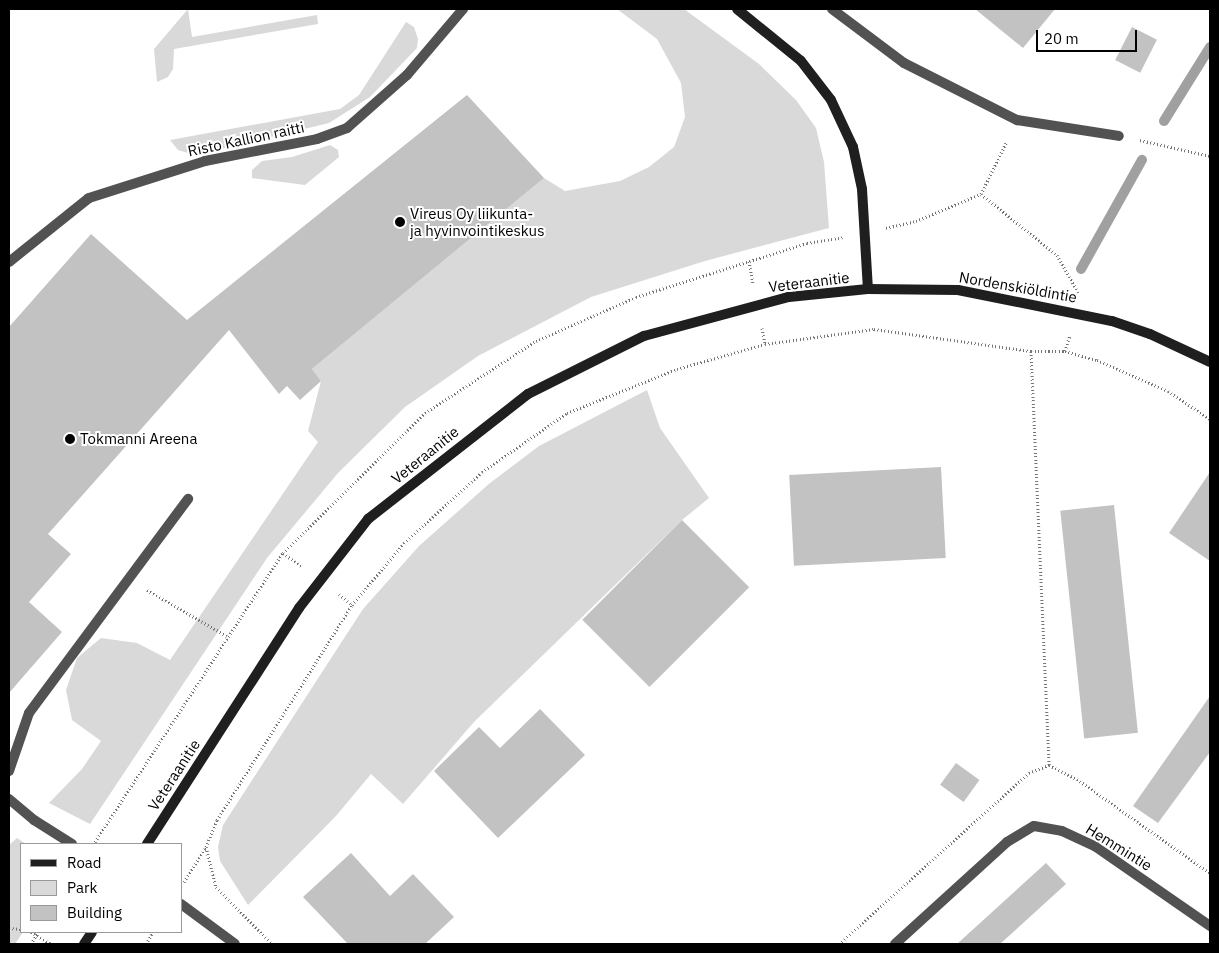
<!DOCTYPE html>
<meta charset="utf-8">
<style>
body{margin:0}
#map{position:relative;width:1219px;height:953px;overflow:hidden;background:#fff;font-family:"IBM Plex Sans",sans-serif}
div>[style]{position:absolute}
.green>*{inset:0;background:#d9d9d9}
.stream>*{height:10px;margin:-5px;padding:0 5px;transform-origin:5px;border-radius:5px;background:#a0a0a0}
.building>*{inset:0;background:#c2c2c2;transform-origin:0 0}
.path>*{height:3px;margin-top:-1.5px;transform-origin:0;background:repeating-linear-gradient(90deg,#747474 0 1px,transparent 0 3.5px)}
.lane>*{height:10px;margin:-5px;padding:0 5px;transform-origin:5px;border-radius:5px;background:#525252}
.street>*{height:10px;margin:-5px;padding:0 5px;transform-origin:5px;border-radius:5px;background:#525252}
.secondary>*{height:10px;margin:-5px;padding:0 5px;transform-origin:5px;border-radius:5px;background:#1f1f1f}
.dots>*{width:14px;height:14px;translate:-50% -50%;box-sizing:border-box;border:2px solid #fff;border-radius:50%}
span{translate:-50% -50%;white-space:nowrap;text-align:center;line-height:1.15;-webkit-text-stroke:4px #fff;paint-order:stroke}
.street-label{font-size:15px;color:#000}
.poi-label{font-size:15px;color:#000}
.left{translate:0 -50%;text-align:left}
.frame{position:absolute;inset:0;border:10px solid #000;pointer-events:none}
.legend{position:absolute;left:20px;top:843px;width:162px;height:90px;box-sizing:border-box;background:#fff;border:1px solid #999;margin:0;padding:6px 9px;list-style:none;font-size:15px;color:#000}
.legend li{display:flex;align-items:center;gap:10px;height:25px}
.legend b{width:25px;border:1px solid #999}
.scale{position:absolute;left:1036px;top:30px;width:101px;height:22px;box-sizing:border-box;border:2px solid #000;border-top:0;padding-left:6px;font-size:15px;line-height:18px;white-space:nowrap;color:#000;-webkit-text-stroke:4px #fff;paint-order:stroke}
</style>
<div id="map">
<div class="green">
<div style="clip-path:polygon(188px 9px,192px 37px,317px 15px,318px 24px,174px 49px,173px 69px,168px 77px,157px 82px,154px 49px)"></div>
<div style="clip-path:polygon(617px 9px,684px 9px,759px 64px,796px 100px,816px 128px,824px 162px,829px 228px,705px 261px,591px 297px,478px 356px,405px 407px,338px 473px,267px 558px,90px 824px,49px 803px,82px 769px,101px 741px,72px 720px,66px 690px,77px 658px,101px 638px,137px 643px,170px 660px,318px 442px,308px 431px,321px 381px,312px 369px,544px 178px,565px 191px,620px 181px,649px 167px,674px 147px,685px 117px,681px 83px,657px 39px)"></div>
<div style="clip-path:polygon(406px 22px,414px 27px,418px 39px,417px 48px,370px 97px,329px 123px,195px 155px,178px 150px,170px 140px,340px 109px,359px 95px)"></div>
<div style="clip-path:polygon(330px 145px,338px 150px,339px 157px,305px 185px,252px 178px,252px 170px,262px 161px,292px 157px)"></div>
<div style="clip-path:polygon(647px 390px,660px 428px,709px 498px,682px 520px,474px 722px,403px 804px,371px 774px,336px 816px,248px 905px,220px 861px,218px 847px,223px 825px,363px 609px,419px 546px,490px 483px,539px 446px)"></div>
<div style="clip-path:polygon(17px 838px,26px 844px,21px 844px,23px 932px,15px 944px,9px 944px,9px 845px)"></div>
</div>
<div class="stream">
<div style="left:1164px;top:121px;width:87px;rotate:-58.1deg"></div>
<div style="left:1081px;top:269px;width:125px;rotate:-60.8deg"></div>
</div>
<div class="building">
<div style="clip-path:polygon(975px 9px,1055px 9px,1023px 48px)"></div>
<div style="left:1132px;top:27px;width:28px;height:37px;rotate:27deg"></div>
<div style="clip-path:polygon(467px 95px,544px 178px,312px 369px,321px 381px,300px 400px,287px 386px,279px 394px,229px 330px,48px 534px,71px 554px,29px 602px,62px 632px,9px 693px,9px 327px,91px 234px,187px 320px)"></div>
<div style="left:941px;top:467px;width:91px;height:152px;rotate:87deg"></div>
<div style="clip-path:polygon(1210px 472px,1210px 561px,1169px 533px)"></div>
<div style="left:1114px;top:505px;width:229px;height:54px;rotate:84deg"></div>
<div style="left:682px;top:520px;width:95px;height:141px;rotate:45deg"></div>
<div style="clip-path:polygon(1210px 696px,1210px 752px,1158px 823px,1133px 806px)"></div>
<div style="clip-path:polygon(540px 709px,585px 755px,498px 838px,434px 771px,479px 727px,500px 748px)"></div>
<div style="left:956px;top:763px;width:29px;height:27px;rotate:36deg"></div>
<div style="clip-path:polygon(351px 853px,390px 896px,413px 874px,454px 917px,425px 944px,348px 944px,303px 897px)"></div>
<div style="clip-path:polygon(1046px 863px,1066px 884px,1000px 944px,957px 944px)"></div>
</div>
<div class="path">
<div style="left:1140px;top:140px;width:72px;rotate:12.9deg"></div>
<div style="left:981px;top:194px;width:59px;rotate:-63.9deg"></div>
<div style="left:886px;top:228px;width:31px;rotate:-13deg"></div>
<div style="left:916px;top:221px;width:70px;rotate:-22.6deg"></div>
<div style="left:981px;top:194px;width:97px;rotate:38.8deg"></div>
<div style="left:1057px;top:255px;width:43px;rotate:60.4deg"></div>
<div style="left:749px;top:261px;width:22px;rotate:80deg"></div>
<div style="left:762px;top:328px;width:16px;rotate:79deg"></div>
<div style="left:1031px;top:351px;width:414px;rotate:87.5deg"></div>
<div style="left:1065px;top:351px;width:17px;rotate:-73deg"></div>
<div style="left:283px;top:553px;width:24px;rotate:36deg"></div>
<div style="left:147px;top:590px;width:92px;rotate:29.9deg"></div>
<div style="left:339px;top:594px;width:17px;rotate:40deg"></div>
<div style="left:95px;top:842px;width:345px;rotate:-57deg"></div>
<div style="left:283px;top:553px;width:199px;rotate:-44.6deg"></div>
<div style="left:425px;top:413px;width:132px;rotate:-33deg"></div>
<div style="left:536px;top:341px;width:109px;rotate:-23.7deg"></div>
<div style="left:636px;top:297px;width:179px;rotate:-17.5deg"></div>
<div style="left:807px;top:243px;width:36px;rotate:-9deg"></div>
<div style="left:206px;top:847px;width:41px;rotate:76deg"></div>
<div style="left:216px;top:887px;width:80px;rotate:45.5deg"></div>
<div style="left:184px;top:882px;width:41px;rotate:-57.8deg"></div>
<div style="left:206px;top:847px;width:29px;rotate:-68deg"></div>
<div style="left:217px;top:820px;width:254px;rotate:-57.9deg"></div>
<div style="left:352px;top:605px;width:81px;rotate:-50deg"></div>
<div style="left:404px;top:543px;width:105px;rotate:-42.3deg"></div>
<div style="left:482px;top:472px;width:103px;rotate:-34.8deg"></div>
<div style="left:567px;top:413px;width:118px;rotate:-21.8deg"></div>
<div style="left:677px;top:369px;width:91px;rotate:-15.9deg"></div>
<div style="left:765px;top:344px;width:110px;rotate:-7.8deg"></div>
<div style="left:874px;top:329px;width:159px;rotate:8deg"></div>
<div style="left:1031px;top:351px;width:34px"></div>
<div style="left:1065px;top:351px;width:33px;rotate:16deg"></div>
<div style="left:1097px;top:360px;width:77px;rotate:23.6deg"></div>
<div style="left:1168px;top:391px;width:50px;rotate:33.7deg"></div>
<div style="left:9px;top:928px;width:12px;rotate:5deg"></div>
<div style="left:31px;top:932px;width:23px;rotate:31deg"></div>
<div style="left:31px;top:944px;width:14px;rotate:-60deg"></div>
<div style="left:146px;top:944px;width:14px;rotate:-60deg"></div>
<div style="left:839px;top:944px;width:256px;rotate:-42deg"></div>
<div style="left:1029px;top:773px;width:22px;rotate:-22deg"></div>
<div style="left:1049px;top:765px;width:31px;rotate:27deg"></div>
<div style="left:1077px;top:779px;width:163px;rotate:35.3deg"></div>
</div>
<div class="lane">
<div style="left:832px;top:9px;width:90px;rotate:36.9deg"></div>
<div style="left:904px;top:63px;width:127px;rotate:26.8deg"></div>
<div style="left:1017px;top:120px;width:103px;rotate:8.9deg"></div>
<div style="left:9px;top:771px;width:61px;rotate:-71deg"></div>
<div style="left:29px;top:713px;width:267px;rotate:-53.4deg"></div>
<div style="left:9px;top:799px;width:33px;rotate:40deg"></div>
<div style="left:34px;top:820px;width:45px;rotate:32.3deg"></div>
</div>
<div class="street">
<div style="left:9px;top:262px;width:102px;rotate:-38.7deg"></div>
<div style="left:89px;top:198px;width:122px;rotate:-17.7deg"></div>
<div style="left:205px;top:161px;width:114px;rotate:-11.1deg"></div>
<div style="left:317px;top:139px;width:32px;rotate:-20deg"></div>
<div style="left:347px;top:128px;width:80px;rotate:-41.5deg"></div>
<div style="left:407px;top:75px;width:87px;rotate:-49.7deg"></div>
<div style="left:181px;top:904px;width:67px;rotate:36.5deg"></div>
<div style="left:895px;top:944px;width:151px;rotate:-42.3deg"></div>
<div style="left:1007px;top:842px;width:31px;rotate:-31deg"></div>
<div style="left:1034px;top:826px;width:28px;rotate:10deg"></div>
<div style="left:1062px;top:831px;width:38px;rotate:25deg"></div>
<div style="left:1096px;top:847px;width:139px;rotate:34.7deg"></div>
</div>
<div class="secondary">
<div style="left:737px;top:9px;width:82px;rotate:39.1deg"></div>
<div style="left:801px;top:61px;width:49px;rotate:52.4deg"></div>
<div style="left:831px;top:100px;width:52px;rotate:64.9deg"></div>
<div style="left:853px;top:147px;width:43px;rotate:77.9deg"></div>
<div style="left:862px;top:189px;width:100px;rotate:86.6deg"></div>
<div style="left:147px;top:844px;width:281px;rotate:-57.2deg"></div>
<div style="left:299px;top:608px;width:113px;rotate:-52.2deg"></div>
<div style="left:368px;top:519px;width:203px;rotate:-38deg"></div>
<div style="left:528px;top:394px;width:130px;rotate:-26.6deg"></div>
<div style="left:644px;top:336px;width:150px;rotate:-15.1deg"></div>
<div style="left:789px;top:297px;width:79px;rotate:-5.8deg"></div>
<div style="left:868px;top:289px;width:90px;rotate:0.6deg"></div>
<div style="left:958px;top:290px;width:157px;rotate:11.4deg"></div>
<div style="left:1112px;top:321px;width:40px;rotate:18.9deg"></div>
<div style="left:1150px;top:334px;width:66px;rotate:25deg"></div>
<div style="left:84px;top:944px;width:14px;rotate:-56deg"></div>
</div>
<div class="dots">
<div style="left:400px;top:222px;background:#000"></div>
<div style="left:70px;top:439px;background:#000"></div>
</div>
<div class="street-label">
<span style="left:246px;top:139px;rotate:-12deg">Risto Kallion raitti</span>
<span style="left:809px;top:282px;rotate:-7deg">Veteraanitie</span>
<span style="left:1018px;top:287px;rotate:10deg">Nordenskiöldintie</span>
<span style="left:425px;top:455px;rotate:-39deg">Veteraanitie</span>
<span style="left:174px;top:775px;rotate:-57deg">Veteraanitie</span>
<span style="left:1119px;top:847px;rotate:32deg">Hemmintie</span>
</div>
<div class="poi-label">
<span class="left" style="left:410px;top:222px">Vireus Oy liikunta-<br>ja hyvinvointikeskus</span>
<span class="left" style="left:80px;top:439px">Tokmanni Areena</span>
</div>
<div class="frame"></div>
<ul class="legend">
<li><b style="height:6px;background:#1f1f1f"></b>Road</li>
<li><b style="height:14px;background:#d9d9d9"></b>Park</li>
<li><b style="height:14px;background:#c2c2c2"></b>Building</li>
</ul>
<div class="scale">20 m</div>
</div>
